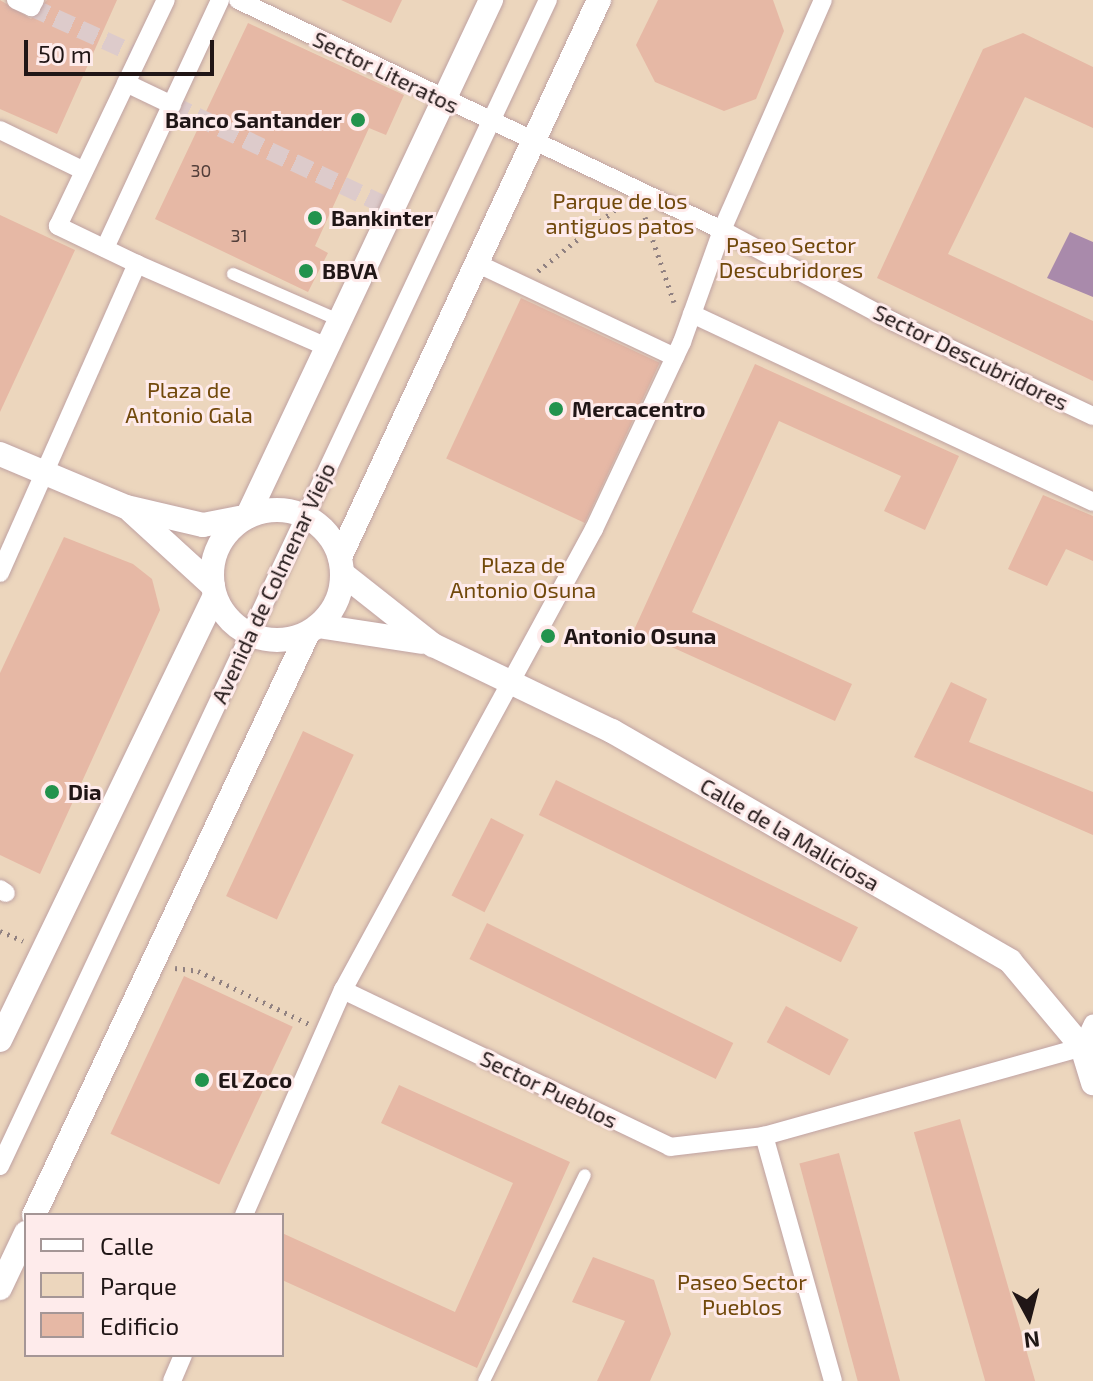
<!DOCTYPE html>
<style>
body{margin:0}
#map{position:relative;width:1093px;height:1381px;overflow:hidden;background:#feebeb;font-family:"Exo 2",sans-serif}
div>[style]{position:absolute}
.green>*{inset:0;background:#ecd6bd}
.water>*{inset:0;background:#a98aab}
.building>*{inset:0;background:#e6b8a5;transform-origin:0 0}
.pedestrian-tunnel>*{height:18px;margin-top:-9px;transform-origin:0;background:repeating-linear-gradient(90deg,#ddcbcb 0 18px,transparent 0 27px)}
.path>*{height:5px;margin-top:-2.5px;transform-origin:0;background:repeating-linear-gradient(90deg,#908181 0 2px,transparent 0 8px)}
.roads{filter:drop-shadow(0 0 2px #bfa2a2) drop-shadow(0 0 2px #bfa2a2)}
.service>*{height:12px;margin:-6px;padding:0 6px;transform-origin:6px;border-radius:6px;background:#fff}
.pedestrian>*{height:18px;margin:-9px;padding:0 9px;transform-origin:9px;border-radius:9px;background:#fff}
.minor>*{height:24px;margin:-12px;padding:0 12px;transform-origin:12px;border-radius:12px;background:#fff}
.minor>.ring{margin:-12px;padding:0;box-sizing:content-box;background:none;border:24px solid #fff;border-radius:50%}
.dots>*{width:22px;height:22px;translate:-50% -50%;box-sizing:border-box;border:4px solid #feebeb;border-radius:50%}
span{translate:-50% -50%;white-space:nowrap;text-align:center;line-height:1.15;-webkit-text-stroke:6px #feebeb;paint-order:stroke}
.number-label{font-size:18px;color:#523e3a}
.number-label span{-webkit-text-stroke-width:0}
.street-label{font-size:22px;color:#201616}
.poi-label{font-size:22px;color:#201616;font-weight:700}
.right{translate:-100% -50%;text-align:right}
.left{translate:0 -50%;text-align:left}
.park-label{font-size:22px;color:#71490b}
.legend{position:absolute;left:24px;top:1213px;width:260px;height:144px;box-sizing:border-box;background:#feebeb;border:2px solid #a59696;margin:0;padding:10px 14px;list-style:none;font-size:24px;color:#201616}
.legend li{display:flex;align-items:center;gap:16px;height:40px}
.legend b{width:40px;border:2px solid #a59696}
.north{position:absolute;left:989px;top:1277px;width:80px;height:80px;-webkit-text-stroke:6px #feebeb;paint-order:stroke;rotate:173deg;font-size:22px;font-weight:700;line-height:32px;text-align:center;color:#201616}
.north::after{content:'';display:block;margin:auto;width:28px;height:36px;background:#201616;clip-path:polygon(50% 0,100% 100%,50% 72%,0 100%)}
.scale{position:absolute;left:24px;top:40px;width:190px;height:36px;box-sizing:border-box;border:4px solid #201616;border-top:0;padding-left:10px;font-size:24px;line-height:28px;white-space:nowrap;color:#201616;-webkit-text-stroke:6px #feebeb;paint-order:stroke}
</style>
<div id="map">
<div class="green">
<div style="clip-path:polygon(evenodd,0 0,1093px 0,1093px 1381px,0 1381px,0 0,26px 1215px,282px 1215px,282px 1355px,26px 1355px,26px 1215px)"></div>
</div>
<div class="water">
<div style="clip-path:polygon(1070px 232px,1093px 242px,1093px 297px,1047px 278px)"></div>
</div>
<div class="building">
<div style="clip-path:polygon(0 0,31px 19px,47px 0,117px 0,57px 134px,0 109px)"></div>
<div style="clip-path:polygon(341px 0,402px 0,391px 23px)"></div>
<div style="clip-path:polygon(658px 0,773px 0,784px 31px,756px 99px,724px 111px,655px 82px,636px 45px)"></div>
<div style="clip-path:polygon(248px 23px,404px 95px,386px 135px,369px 128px,315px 246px,328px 253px,308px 292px,155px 219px)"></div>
<div style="clip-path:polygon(1023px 33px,1093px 67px,1093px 128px,1025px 97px,948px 254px,1093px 321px,1093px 381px,877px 278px,983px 49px)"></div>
<div style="clip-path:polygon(0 215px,75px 250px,0 412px)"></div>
<div style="left:521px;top:298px;width:153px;height:177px;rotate:25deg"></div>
<div style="clip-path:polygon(755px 364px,959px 456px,925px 530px,884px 511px,901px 476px,779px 421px,692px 612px,852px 684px,835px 721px,634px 630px)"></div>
<div style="clip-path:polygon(1043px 495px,1093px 516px,1093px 561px,1066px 549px,1047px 586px,1008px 569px)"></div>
<div style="clip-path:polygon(64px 537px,133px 564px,152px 579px,160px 610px,40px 874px,0 855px,0 673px)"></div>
<div style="clip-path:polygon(951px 682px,987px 699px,969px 742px,1093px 792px,1093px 835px,914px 757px)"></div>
<div style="left:303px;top:731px;width:56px;height:182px;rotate:25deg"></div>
<div style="left:556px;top:780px;width:336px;height:39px;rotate:26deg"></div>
<div style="left:491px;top:818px;width:37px;height:87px;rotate:27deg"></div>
<div style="left:487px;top:923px;width:274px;height:40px;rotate:26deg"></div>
<div style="left:184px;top:976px;width:120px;height:174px;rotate:25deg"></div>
<div style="left:786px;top:1006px;width:71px;height:41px;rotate:28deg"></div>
<div style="clip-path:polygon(399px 1085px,570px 1162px,477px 1368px,282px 1280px,282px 1233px,455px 1312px,513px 1183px,381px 1123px)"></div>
<div style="left:960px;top:1119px;width:273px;height:48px;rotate:74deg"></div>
<div style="left:839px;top:1153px;width:236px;height:41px;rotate:75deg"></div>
<div style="clip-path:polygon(593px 1257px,654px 1280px,671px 1334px,650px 1381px,597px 1381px,625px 1321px,572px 1302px)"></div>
</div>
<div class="pedestrian-tunnel">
<div style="left:31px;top:7px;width:119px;rotate:24.4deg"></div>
<div style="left:172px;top:105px;width:242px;rotate:25.2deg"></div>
</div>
<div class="path">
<div style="left:645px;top:217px;width:90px;rotate:71.2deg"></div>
<div style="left:538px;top:271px;width:106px;rotate:-38.5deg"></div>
<div style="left:0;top:931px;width:25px;rotate:23deg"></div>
<div style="left:175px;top:968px;width:23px;rotate:7deg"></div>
<div style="left:198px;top:971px;width:123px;rotate:25.5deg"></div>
</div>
<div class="roads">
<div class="service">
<div style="left:233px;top:274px;width:116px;rotate:23.5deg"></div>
<div style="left:484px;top:1381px;width:229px;rotate:-63.9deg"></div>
</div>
<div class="pedestrian">
<div style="left:16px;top:0;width:17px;rotate:25deg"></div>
<div style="left:31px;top:7px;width:8px;rotate:-60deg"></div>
<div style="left:238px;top:0;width:536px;rotate:25.42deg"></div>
<div style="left:722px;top:230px;width:195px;rotate:28.1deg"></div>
<div style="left:894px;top:322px;width:220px;rotate:25.3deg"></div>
<div style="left:126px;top:83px;width:51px;rotate:25.6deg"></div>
<div style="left:0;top:130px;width:93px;rotate:26deg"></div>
<div style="left:105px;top:248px;width:273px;rotate:-65.1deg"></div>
<div style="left:476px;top:263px;width:220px;rotate:25.3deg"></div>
<div style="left:137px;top:264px;width:88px;rotate:-154.3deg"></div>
<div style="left:58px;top:226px;width:250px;rotate:-64.5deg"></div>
<div style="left:692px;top:314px;width:443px;rotate:25.1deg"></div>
<div style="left:0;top:573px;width:338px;rotate:-66.1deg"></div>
<div style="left:137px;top:264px;width:207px;rotate:23.6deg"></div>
<div style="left:0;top:889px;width:7px;rotate:34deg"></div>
<div style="left:343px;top:990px;width:363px;rotate:25.6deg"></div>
<div style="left:670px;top:1147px;width:95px;rotate:-6.7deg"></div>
<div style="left:0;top:1166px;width:1288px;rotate:-64.83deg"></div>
<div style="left:244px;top:1215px;width:246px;rotate:-66.3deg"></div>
<div style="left:343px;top:990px;width:525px;rotate:-61.43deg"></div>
<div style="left:594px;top:529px;width:207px;rotate:-64.8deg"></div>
<div style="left:682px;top:342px;width:119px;rotate:-70.3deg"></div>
<div style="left:722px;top:230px;width:251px;rotate:-66.3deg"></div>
<div style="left:172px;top:1381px;width:28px;rotate:-67deg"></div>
<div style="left:833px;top:1381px;width:255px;rotate:-105.7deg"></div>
<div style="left:764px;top:1136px;width:330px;rotate:-15.6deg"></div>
<div style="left:1082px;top:1047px;width:26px;rotate:-65deg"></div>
</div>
<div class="minor">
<div style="left:0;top:454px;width:137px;rotate:22.8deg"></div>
<div style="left:126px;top:507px;width:79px;rotate:13.2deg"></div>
<div style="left:203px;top:525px;width:42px;rotate:-11deg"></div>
<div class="ring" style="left:212px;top:510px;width:106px;height:106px"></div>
<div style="left:131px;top:511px;width:111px;rotate:42.4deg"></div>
<div style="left:247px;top:517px;width:572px;rotate:-64.73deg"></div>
<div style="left:340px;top:557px;width:614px;rotate:-65.06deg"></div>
<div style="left:343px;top:574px;width:115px;rotate:38.3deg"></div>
<div style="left:433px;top:645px;width:199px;rotate:25.7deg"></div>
<div style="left:612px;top:731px;width:460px;rotate:30deg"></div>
<div style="left:1010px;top:961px;width:112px;rotate:50.1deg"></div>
<div style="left:1082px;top:1047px;width:38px;rotate:73deg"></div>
<div style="left:318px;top:626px;width:105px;rotate:8.7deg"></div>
<div style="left:0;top:1040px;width:493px;rotate:-64.2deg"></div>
<div style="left:34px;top:1215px;width:643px;rotate:-64.79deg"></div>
<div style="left:0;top:1288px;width:61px;rotate:-64.7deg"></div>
</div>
</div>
<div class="dots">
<div style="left:358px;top:120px;background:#22934d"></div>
<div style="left:315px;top:218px;background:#22934d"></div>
<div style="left:306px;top:271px;background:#22934d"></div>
<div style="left:556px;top:409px;background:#22934d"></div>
<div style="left:548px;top:636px;background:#22934d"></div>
<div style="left:52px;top:792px;background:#22934d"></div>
<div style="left:202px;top:1080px;background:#22934d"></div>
</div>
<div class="number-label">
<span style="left:201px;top:170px">30</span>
<span style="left:239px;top:235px">31</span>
</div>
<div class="street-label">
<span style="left:386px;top:72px;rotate:26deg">Sector Literatos</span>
<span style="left:971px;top:357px;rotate:26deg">Sector Descubridores</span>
<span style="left:273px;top:583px;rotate:-65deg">Avenida de Colmenar Viejo</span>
<span style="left:790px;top:834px;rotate:30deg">Calle de la Maliciosa</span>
<span style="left:549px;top:1089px;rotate:26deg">Sector Pueblos</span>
</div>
<div class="poi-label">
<span class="right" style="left:342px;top:120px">Banco Santander</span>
<span class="left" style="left:331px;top:218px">Bankinter</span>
<span class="left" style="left:322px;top:271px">BBVA</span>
<span class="left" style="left:572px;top:409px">Mercacentro</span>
<span class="left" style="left:564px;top:636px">Antonio Osuna</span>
<span class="left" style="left:68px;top:792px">Dia</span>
<span class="left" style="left:218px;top:1080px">El Zoco</span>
</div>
<div class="park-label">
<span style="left:620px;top:213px">Parque de los<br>antiguos patos</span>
<span style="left:791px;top:257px">Paseo Sector<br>Descubridores</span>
<span style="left:189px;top:402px">Plaza de<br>Antonio Gala</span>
<span style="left:523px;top:577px">Plaza de<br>Antonio Osuna</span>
<span style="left:742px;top:1294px">Paseo Sector<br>Pueblos</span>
</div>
<ul class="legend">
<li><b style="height:10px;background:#fff"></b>Calle</li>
<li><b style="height:22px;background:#ecd6bd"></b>Parque</li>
<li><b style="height:22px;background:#e6b8a5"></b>Edificio</li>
</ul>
<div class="north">N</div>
<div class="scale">50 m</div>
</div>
